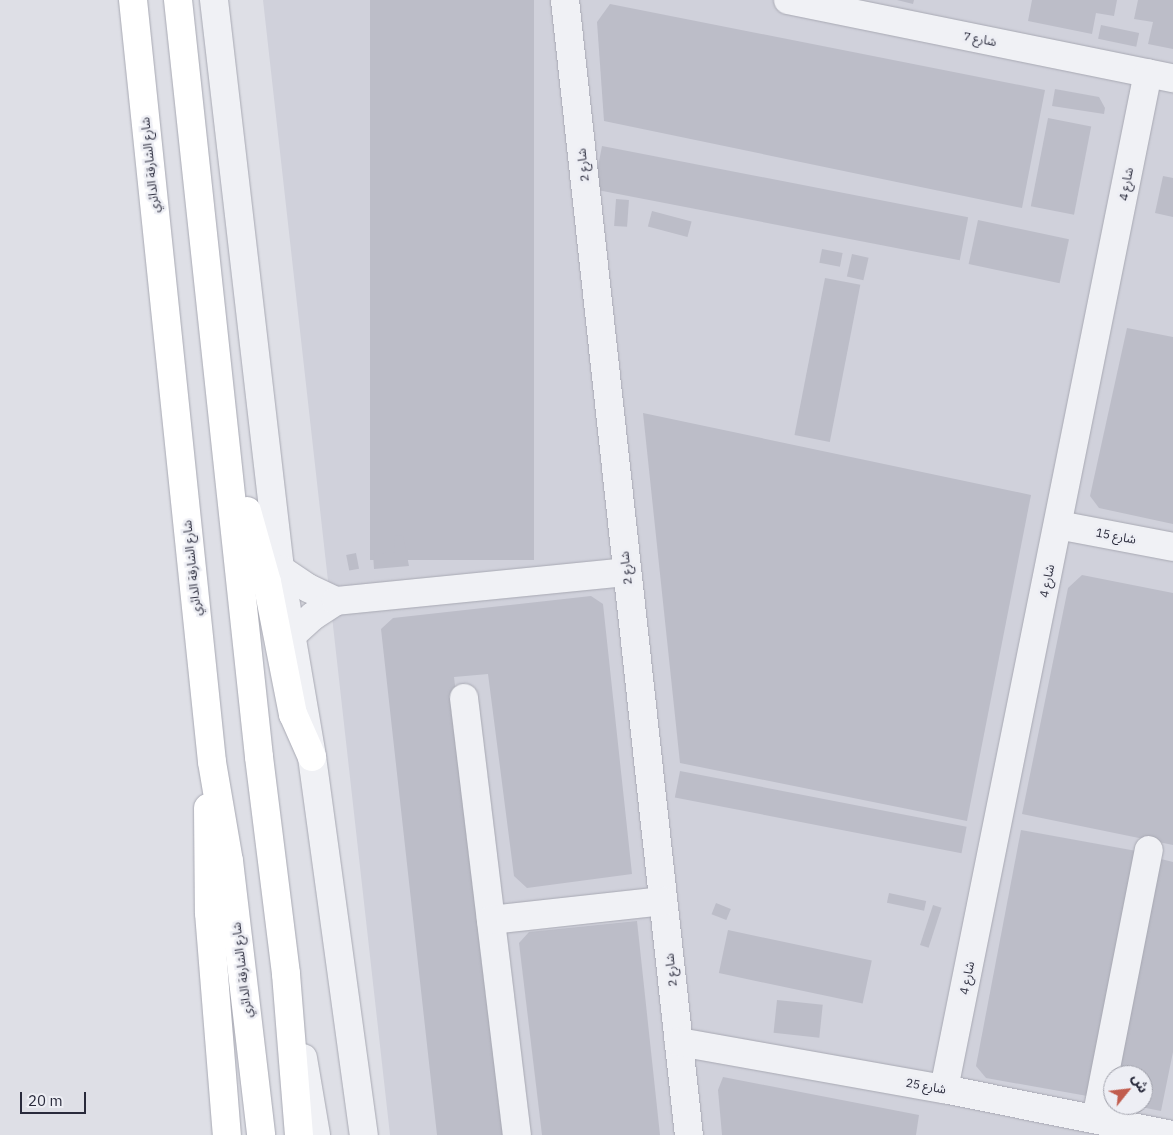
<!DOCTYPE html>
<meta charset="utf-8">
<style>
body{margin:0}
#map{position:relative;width:1173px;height:1135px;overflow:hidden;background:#dedfe6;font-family:"IBM Plex Sans","Noto Sans Arabic",sans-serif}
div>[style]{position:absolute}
.built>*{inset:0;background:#d0d1db}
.building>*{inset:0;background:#bcbdc8;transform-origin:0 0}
.roads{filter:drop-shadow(0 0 1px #a8a9b3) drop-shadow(0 0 1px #a8a9b3)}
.minor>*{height:28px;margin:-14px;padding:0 14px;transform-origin:14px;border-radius:14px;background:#f0f1f5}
.highway>*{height:28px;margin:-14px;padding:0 14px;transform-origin:14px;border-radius:14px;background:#fff}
span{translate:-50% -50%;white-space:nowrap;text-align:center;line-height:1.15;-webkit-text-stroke:5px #edeef4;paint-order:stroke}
.street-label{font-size:12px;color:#292a3b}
.north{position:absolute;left:1103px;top:1065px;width:50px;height:50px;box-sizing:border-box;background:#edeef4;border:1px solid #9fa0aa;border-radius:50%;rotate:61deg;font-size:14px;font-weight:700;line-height:20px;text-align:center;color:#292a3b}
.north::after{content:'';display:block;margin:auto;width:18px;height:22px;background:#c15c4d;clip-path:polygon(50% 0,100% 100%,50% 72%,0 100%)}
.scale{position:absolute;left:20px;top:1092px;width:66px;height:22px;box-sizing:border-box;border:2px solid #292a3b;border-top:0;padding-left:6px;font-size:15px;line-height:18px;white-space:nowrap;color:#292a3b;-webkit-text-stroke:4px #edeef4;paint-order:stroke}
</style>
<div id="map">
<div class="built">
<div style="clip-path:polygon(evenodd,263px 0,1173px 0,1173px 1135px,390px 1135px,263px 0,1113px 1075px,1143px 1075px,1143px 1105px,1113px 1105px,1113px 1075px)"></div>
</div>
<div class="building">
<div style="left:370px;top:0;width:164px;height:560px"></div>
<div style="clip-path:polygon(897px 0,914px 0,913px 4px)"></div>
<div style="clip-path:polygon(1032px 0,1117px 0,1114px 16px,1096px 13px,1092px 34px,1028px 21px)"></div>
<div style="clip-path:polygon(1138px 0,1173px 0,1173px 49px,1148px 44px,1153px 22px,1134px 19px)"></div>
<div style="clip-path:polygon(610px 4px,1045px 90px,1022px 208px,604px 121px,597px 22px)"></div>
<div style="left:1101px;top:25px;width:39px;height:14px;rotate:12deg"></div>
<div style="clip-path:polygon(1055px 89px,1099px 97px,1105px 108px,1104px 114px,1052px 106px)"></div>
<div style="left:1048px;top:118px;width:44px;height:90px;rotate:11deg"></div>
<div style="left:602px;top:146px;width:373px;height:44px;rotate:11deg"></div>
<div style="clip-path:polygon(1163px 176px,1173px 178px,1173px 217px,1155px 213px)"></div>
<div style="left:616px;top:199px;width:13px;height:27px;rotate:4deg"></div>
<div style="left:652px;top:211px;width:41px;height:16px;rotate:15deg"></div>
<div style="left:978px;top:220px;width:93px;height:45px;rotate:12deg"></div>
<div style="left:822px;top:249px;width:21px;height:14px;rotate:11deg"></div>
<div style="left:852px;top:254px;width:17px;height:23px;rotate:13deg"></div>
<div style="left:825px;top:278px;width:36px;height:160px;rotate:11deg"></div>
<div style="clip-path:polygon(1127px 328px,1173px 337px,1173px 524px,1099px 508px,1090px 496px)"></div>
<div style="clip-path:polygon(643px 413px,1031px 495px,967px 821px,680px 763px)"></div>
<div style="clip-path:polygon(403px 535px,409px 566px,374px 569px,373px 554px,395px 552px,394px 536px)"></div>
<div style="left:356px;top:553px;width:16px;height:10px;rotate:79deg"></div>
<div style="clip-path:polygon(1082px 575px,1173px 593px,1173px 845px,1022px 814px,1068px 588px)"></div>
<div style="clip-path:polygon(591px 596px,603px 604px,632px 874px,527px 888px,514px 876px,488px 674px,454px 677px,509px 1135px,437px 1135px,381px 629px,393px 618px)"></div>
<div style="left:680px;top:771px;width:292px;height:27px;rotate:11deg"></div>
<div style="clip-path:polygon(1021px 830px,1142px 852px,1093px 1097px,986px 1078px,976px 1066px)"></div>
<div style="clip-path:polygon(1157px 858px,1173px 862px,1173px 1052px,1161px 1111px,1136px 1106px,1143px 1105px,1143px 1075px,1115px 1075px)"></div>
<div style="left:889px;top:893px;width:38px;height:10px;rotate:12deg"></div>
<div style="left:716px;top:903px;width:16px;height:12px;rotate:22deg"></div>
<div style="left:933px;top:905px;width:9px;height:42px;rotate:18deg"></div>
<div style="clip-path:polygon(637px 921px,660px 1135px,542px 1135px,519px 943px,529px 932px)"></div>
<div style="left:728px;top:930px;width:147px;height:44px;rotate:12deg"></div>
<div style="left:777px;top:1000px;width:46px;height:33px;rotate:6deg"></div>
<div style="clip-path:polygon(723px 1077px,919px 1115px,916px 1135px,722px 1135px,718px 1090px)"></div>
</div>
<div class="roads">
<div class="minor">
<div style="left:214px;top:0;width:573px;rotate:83.38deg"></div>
<div style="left:280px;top:569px;width:191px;rotate:80.3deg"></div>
<div style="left:312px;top:757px;width:382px;rotate:82.2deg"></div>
<div style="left:565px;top:0;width:1142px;rotate:83.77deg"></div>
<div style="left:788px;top:0;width:393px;rotate:11.5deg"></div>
<div style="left:1058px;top:525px;width:117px;rotate:10.8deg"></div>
<div style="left:280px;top:569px;width:34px;rotate:34deg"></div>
<div style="left:308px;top:588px;width:31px;rotate:25deg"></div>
<div style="left:293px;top:634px;width:27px;rotate:-42deg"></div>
<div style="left:313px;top:616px;width:27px;rotate:-33deg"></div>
<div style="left:336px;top:601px;width:292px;rotate:-5.7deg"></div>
<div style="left:464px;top:698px;width:440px;rotate:83.1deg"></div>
<div style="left:491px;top:920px;width:173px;rotate:-6.3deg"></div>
<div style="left:679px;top:1042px;width:269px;rotate:10.1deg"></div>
<div style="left:944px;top:1089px;width:234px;rotate:11.4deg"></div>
<div style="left:303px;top:1058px;width:78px;rotate:80.4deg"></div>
<div style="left:944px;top:1089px;width:1036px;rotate:-78.65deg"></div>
<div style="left:1096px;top:1119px;width:274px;rotate:-78.9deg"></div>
</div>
<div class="highway">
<div style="left:133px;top:0;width:766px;rotate:84.08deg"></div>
<div style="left:212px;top:762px;width:100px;rotate:80.3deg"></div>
<div style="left:229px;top:861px;width:276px;rotate:83.3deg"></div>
<div style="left:178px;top:0;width:761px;rotate:83.89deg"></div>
<div style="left:259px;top:757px;width:219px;rotate:82.9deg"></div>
<div style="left:286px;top:974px;width:162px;rotate:85.4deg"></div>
<div style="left:247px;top:511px;width:74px;rotate:74.3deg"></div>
<div style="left:267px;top:582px;width:135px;rotate:78.9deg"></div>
<div style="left:293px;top:714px;width:47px;rotate:66.2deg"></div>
<div style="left:208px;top:808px;width:105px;rotate:89.5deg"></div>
<div style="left:209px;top:913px;width:223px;rotate:85.4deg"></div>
</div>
</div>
<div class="street-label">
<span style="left:980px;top:39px;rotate:11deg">شارع 7</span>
<span style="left:150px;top:165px;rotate:-96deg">شارع الشارقة الدائري</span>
<span style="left:583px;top:165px;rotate:-96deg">شارع 2</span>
<span style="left:1126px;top:184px;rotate:-79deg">شارع 4</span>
<span style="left:1116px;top:536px;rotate:11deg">شارع 15</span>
<span style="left:192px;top:568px;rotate:-96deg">شارع الشارقة الدائري</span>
<span style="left:626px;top:568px;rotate:-96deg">شارع 2</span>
<span style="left:1047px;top:581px;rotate:-79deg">شارع 4</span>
<span style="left:242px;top:970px;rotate:-97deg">شارع الشارقة الدائري</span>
<span style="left:671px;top:970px;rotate:-96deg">شارع 2</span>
<span style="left:967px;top:978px;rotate:-79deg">شارع 4</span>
<span style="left:926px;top:1086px;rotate:10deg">شارع 25</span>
</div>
<div class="north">ش</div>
<div class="scale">20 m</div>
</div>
